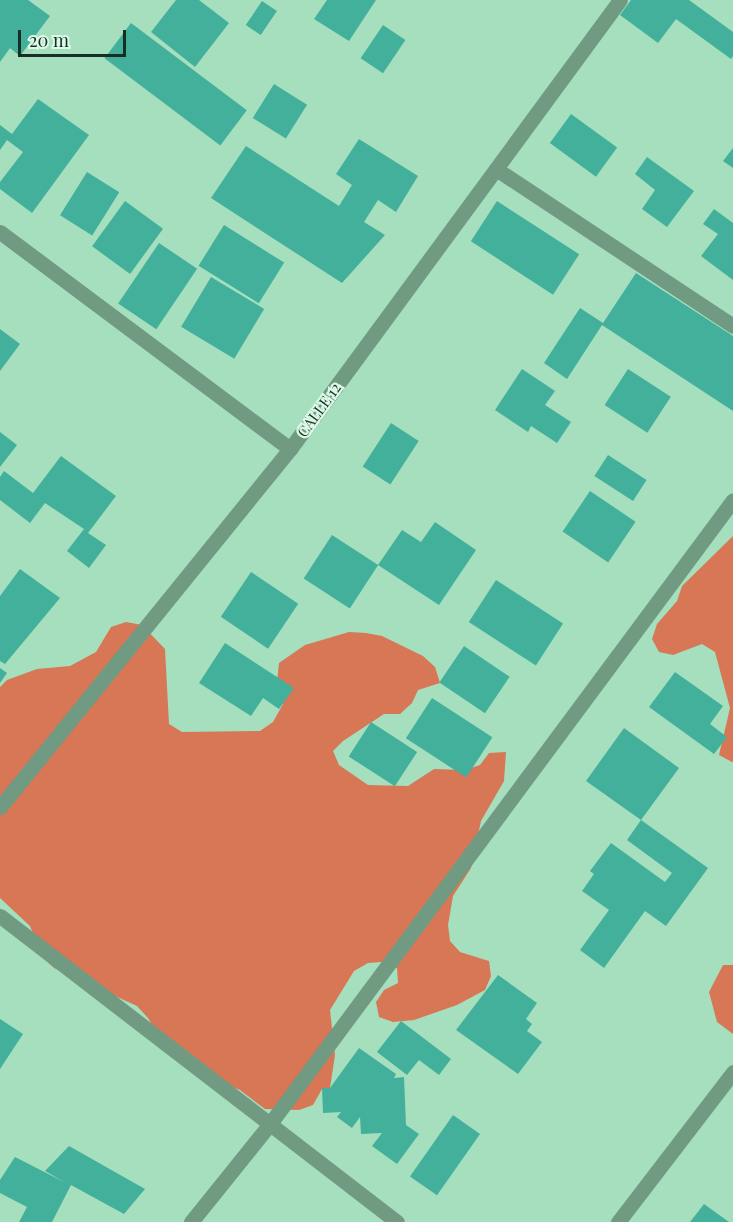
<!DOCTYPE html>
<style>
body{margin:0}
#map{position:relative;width:733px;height:1222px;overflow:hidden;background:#a5dfbe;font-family:"Playfair Display",serif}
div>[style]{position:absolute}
.forest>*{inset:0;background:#d77756}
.building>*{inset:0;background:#43b09c;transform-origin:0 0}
.street>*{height:15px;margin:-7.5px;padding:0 7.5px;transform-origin:7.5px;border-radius:7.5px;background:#709a82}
span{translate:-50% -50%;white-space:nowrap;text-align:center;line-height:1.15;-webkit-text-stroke:4.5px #dcf9e7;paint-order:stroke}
.street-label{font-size:15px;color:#172f22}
.scale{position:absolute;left:18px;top:30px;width:108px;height:27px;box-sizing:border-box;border:3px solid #172f22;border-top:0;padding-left:8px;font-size:18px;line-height:21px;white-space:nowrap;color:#172f22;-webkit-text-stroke:4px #dcf9e7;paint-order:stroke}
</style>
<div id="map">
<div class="forest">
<div style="clip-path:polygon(733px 536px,733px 762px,732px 762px,719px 755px,730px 708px,715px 652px,702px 644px,673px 655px,659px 652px,652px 639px,657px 624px,677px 601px,682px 586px)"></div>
<div style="clip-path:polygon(126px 622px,142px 625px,165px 649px,169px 724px,182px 732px,260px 731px,273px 722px,283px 704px,276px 691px,279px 663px,305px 645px,349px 632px,366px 633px,382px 636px,423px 656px,435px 667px,440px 683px,418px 690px,412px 703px,400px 714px,384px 714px,343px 741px,333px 751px,339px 765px,368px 785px,408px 786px,434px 769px,465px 770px,480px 765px,489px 753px,506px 752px,504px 781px,481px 821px,471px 868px,453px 896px,448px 925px,450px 941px,460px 952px,489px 961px,491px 976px,485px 990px,457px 1005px,414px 1020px,393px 1022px,379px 1017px,376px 1002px,384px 990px,398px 983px,397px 968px,382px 962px,368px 963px,354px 971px,330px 1010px,335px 1055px,330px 1088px,322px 1089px,313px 1105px,299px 1110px,265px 1109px,240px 1090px,213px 1079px,163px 1045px,148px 1018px,137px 1006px,54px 968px,42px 957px,30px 926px,0 898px,0 687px,7px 680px,37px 669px,70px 666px,96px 652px,111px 627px)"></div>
<div style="clip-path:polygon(723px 965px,733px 965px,733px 1034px,717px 1022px,709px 992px)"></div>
</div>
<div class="building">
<div style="clip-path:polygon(0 0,28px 0,50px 16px,20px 56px,10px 48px,0 62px)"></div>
<div style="clip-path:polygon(176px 0,199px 0,229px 23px,195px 67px,151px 32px)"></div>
<div style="clip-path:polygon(327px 0,376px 0,349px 41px,314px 19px)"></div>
<div style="clip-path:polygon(631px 0,689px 0,733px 32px,733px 56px,731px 59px,676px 19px,658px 43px,620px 15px)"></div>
<div style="left:262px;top:1px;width:18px;height:29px;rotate:34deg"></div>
<div style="left:131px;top:23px;width:145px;height:44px;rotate:37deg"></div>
<div style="left:383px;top:25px;width:27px;height:40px;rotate:34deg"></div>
<div style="left:274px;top:84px;width:39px;height:40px;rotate:32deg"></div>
<div style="clip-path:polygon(38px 99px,89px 135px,32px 213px,0 189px,0 182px,23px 152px,7px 140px,0 150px,0 125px,12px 134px)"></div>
<div style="left:571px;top:114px;width:57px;height:36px;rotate:36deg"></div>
<div style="clip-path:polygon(359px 139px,418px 176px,396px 212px,378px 200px,364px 222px,385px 235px,342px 283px,211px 198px,246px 146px,339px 206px,352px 185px,336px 174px)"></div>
<div style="clip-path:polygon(733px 148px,733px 168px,723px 161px)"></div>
<div style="clip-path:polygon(647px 157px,694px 191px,667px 227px,642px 209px,655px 190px,635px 174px)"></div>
<div style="left:87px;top:172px;width:38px;height:51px;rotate:32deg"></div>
<div style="left:125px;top:201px;width:47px;height:56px;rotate:36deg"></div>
<div style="left:497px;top:201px;width:98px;height:48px;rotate:33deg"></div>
<div style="clip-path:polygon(714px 209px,733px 223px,733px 280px,701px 256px,718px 234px,703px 224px)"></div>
<div style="left:224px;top:225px;width:71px;height:48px;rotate:32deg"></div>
<div style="left:159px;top:243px;width:46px;height:73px;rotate:34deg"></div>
<div style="clip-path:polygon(636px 273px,733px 336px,733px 411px,602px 325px,567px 379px,544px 363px,580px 308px,603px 323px)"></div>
<div style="left:211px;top:277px;width:62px;height:58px;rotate:31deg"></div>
<div style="clip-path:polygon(0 329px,20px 344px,0 371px)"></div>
<div style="clip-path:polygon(522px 369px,555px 391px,545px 405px,571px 422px,557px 443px,531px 426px,528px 432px,495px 410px)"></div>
<div style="left:628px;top:369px;width:51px;height:43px;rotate:33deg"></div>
<div style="left:391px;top:423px;width:33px;height:52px;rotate:33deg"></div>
<div style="clip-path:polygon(0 432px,17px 445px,0 467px)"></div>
<div style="left:608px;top:455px;width:46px;height:25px;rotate:33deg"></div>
<div style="clip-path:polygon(61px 456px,116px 496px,88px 533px,106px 545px,89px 568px,67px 551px,84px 529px,45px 503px,30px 523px,0 500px,0 477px,4px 471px,33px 493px)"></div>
<div style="left:590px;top:491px;width:55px;height:49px;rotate:34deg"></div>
<div style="clip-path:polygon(435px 522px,476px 550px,439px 605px,378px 565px,402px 530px,421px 542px)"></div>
<div style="left:332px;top:535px;width:55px;height:52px;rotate:33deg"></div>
<div style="clip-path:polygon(20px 569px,60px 598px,5px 664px,0 661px,0 596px)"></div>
<div style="left:251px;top:572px;width:57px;height:54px;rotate:34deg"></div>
<div style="left:496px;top:580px;width:80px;height:50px;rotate:33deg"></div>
<div style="clip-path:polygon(225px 643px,294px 688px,279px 709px,263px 698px,251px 716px,199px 683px)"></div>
<div style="left:464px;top:646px;width:55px;height:44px;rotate:34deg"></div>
<div style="clip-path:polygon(0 668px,7px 673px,0 683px)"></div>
<div style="clip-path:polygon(675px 672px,723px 706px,710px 724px,727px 737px,714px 754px,649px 707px)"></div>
<div style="left:432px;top:698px;width:72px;height:48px;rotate:33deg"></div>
<div style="left:371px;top:722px;width:55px;height:41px;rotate:33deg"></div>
<div style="clip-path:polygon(624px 728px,679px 768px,641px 820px,708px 868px,666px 926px,645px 911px,604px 968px,580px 950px,609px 910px,582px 891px,594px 874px,590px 871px,611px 843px,665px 882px,672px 873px,627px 840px,641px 820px,586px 781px)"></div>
<div style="clip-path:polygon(498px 975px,537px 1003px,526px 1019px,532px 1024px,527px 1031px,542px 1042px,518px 1074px,456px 1030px)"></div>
<div style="clip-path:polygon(0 1019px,23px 1034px,0 1069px)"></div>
<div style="clip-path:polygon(401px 1021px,451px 1059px,439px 1075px,419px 1060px,407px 1075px,377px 1052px)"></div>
<div style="clip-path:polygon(359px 1048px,396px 1074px,394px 1078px,404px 1077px,406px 1125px,419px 1134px,397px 1164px,372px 1146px,382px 1133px,361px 1134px,360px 1117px,352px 1128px,337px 1117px,341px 1112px,323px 1113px,322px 1088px,330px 1088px)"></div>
<div style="left:453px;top:1115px;width:33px;height:75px;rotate:35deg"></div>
<div style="clip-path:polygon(69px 1146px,145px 1189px,124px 1214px,71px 1185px,52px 1222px,19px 1222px,27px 1207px,0 1193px,0 1180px,15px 1157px,66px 1183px,45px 1171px)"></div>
<div style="clip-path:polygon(704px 1204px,729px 1222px,690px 1222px)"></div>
</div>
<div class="street">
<div style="left:496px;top:169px;width:284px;rotate:33.5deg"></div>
<div style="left:0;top:232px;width:362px;rotate:36.8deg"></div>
<div style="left:0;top:807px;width:461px;rotate:-51deg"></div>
<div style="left:290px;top:449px;width:557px;rotate:-53.69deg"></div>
<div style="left:0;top:916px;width:501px;rotate:37.62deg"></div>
<div style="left:191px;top:1222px;width:124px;rotate:-51.2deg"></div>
<div style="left:269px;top:1125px;width:778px;rotate:-53.41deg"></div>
<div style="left:618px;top:1222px;width:189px;rotate:-52.5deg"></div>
</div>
<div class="street-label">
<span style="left:319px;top:410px;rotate:-54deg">CALLE 12</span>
</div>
<div class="scale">20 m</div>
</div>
